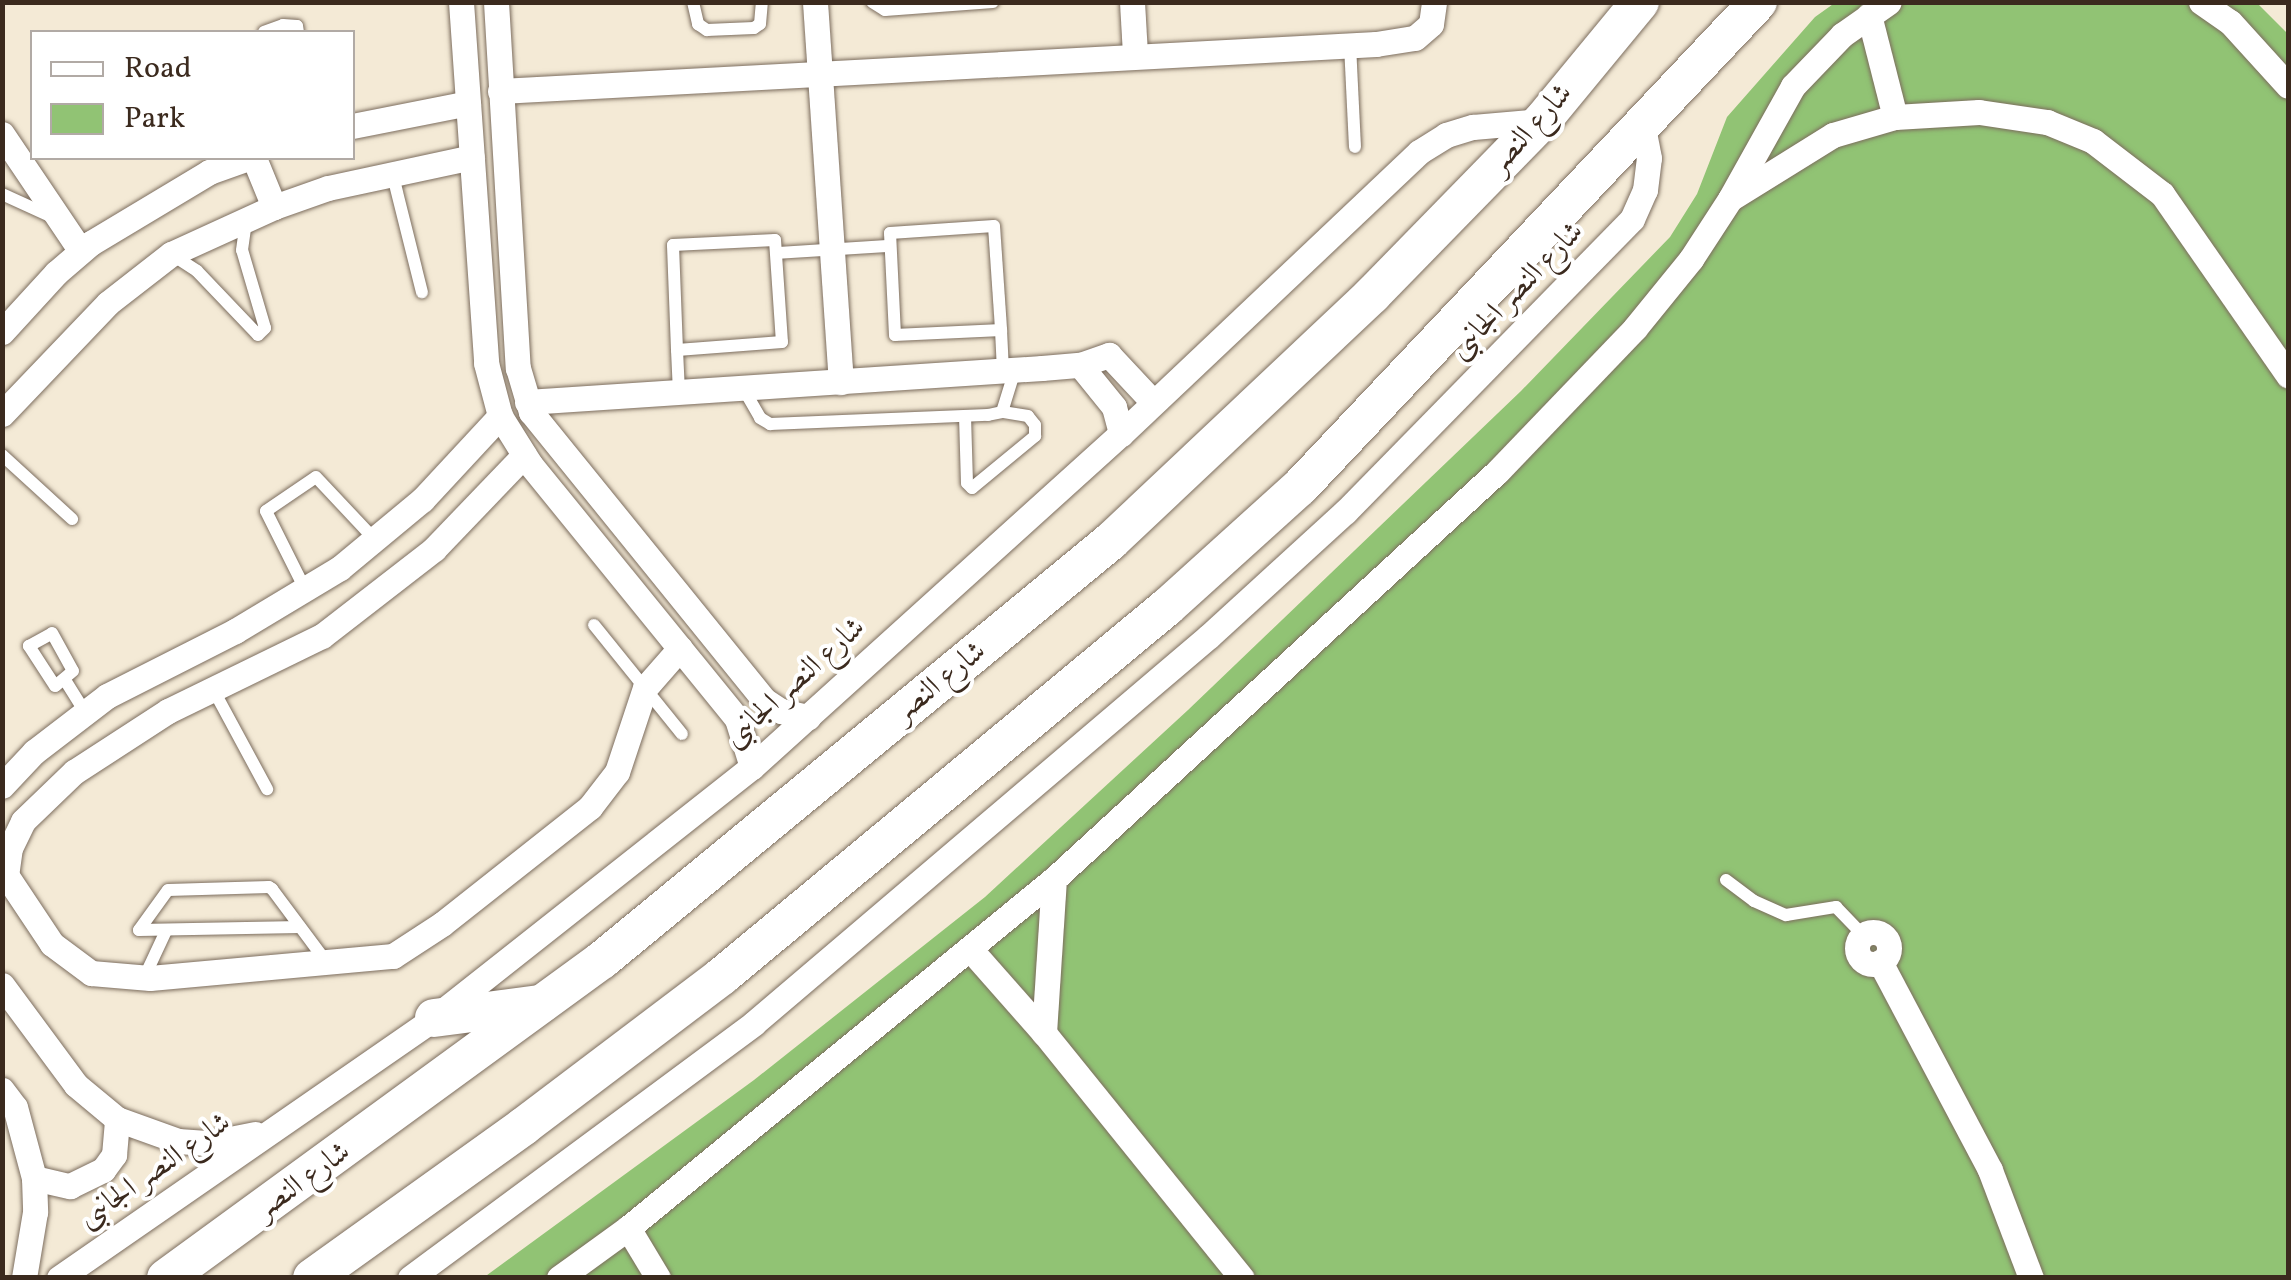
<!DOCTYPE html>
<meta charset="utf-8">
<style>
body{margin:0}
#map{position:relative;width:2291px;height:1280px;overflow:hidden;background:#f4ead6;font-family:Vollkorn,Amiri,serif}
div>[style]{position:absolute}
.green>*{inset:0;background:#91c374}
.roads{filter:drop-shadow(0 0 2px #7c6d5e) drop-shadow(0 0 2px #7c6d5e)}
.service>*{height:12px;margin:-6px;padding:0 6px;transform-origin:6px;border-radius:6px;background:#fff}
.minor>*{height:25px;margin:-12.5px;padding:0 12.5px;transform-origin:12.5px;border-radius:12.5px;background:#fff}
.minor>.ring{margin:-12.5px;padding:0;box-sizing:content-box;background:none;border:25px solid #fff;border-radius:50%}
.primary>*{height:38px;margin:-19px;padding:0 19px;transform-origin:19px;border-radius:19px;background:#fff}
span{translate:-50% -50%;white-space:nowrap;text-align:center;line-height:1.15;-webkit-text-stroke:8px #fff;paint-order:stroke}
.street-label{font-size:30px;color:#3b2a1e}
.frame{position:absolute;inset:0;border:5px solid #3b2a1e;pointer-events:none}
.legend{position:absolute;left:30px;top:30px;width:325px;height:130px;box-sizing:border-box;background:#fff;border:2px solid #b1aaa5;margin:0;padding:12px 18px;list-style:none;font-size:30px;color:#3b2a1e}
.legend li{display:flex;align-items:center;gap:20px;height:50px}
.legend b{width:50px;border:2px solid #b1aaa5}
</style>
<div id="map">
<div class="green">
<div style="clip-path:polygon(1836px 2px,2256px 2px,2288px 34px,2288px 1277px,483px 1278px,754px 1080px,985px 897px,1188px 710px,1521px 391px,1670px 237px,1697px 194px,1727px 117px,1815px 17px)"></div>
</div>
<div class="roads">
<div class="service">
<div style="left:693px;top:2px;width:23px;rotate:77deg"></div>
<div style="left:698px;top:24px;width:11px;rotate:34deg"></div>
<div style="left:707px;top:30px;width:47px;rotate:-2.4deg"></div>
<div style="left:754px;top:28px;width:7px;rotate:-34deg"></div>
<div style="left:760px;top:24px;width:22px;rotate:-85deg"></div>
<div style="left:872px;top:2px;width:15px;rotate:32deg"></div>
<div style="left:885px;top:10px;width:108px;rotate:-4.2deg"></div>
<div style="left:264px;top:32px;width:20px;rotate:-20deg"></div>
<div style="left:283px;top:25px;width:14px;rotate:4deg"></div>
<div style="left:297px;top:26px;width:6px;rotate:81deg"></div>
<div style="left:1350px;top:45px;width:102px;rotate:87.2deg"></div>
<div style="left:392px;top:172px;width:124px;rotate:76deg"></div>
<div style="left:2px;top:194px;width:53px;rotate:24.6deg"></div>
<div style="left:994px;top:226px;width:104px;rotate:86.1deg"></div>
<div style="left:1001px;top:330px;width:106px;rotate:177.3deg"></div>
<div style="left:895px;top:335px;width:102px;rotate:-92.8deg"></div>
<div style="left:890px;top:233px;width:104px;rotate:-3.9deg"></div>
<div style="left:775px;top:240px;width:102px;rotate:86.1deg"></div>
<div style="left:782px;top:342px;width:105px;rotate:175.6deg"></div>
<div style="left:677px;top:350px;width:105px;rotate:-92.2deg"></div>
<div style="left:673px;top:245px;width:102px;rotate:-2.8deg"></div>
<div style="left:777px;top:253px;width:112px;rotate:-3.6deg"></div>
<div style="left:171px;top:254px;width:31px;rotate:33deg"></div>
<div style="left:197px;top:271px;width:88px;rotate:46.4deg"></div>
<div style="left:258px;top:335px;width:10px;rotate:-45deg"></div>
<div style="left:265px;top:328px;width:81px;rotate:-106.4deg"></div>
<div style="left:242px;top:250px;width:29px;rotate:-82deg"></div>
<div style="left:1001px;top:330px;width:41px;rotate:87.2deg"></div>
<div style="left:677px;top:350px;width:42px;rotate:87.3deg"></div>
<div style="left:743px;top:388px;width:34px;rotate:60deg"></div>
<div style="left:760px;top:418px;width:12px;rotate:31deg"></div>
<div style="left:770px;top:424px;width:218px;rotate:-2.4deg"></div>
<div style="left:988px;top:415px;width:14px;rotate:-12deg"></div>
<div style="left:1002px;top:412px;width:44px;rotate:-72.8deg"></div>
<div style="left:965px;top:416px;width:67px;rotate:88.3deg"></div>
<div style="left:967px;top:483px;width:7px;rotate:45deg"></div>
<div style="left:972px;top:488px;width:82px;rotate:-39.5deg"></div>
<div style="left:1035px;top:436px;width:11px;rotate:-90deg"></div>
<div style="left:1035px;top:425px;width:11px;rotate:-128deg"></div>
<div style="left:1028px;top:416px;width:26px;rotate:-171deg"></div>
<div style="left:2px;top:455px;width:95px;rotate:42.4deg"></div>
<div style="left:305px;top:589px;width:87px;rotate:-116.6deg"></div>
<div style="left:266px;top:511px;width:60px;rotate:-34.2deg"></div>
<div style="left:316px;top:477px;width:88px;rotate:46.8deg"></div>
<div style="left:594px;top:625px;width:140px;rotate:51.1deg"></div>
<div style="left:52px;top:633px;width:43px;rotate:61.1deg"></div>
<div style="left:73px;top:671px;width:23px;rotate:140deg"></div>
<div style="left:55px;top:686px;width:48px;rotate:-123deg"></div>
<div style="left:29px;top:646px;width:26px;rotate:-29deg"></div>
<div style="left:65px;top:680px;width:38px;rotate:58deg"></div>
<div style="left:213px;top:689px;width:114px;rotate:61.6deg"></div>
<div style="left:1726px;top:880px;width:35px;rotate:37deg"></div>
<div style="left:1754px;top:901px;width:35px;rotate:24deg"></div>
<div style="left:1786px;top:915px;width:51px;rotate:-9.1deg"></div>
<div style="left:1836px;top:907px;width:39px;rotate:46deg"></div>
<div style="left:300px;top:927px;width:161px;rotate:178.9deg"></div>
<div style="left:139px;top:930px;width:49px;rotate:-54.1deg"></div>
<div style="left:168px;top:890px;width:101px;rotate:-1.7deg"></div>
<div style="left:269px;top:887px;width:4px;rotate:34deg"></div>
<div style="left:272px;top:889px;width:94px;rotate:53.3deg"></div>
<div style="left:144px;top:978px;width:50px;rotate:-65deg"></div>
</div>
<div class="minor">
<div style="left:461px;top:2px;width:362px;rotate:86deg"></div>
<div style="left:486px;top:363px;width:55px;rotate:75.2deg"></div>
<div style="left:500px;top:416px;width:57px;rotate:58deg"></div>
<div style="left:530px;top:464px;width:328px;rotate:50.9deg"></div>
<div style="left:737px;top:719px;width:50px;rotate:72.6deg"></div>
<div style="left:496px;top:2px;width:367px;rotate:86.6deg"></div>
<div style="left:518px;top:368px;width:46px;rotate:73.5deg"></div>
<div style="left:531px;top:412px;width:370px;rotate:51deg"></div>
<div style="left:764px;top:700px;width:20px;rotate:33deg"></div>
<div style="left:781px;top:711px;width:28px;rotate:13deg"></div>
<div style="left:815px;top:2px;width:381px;rotate:86.1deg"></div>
<div style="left:1132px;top:2px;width:52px;rotate:86.7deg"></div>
<div style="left:2201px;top:2px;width:35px;rotate:35deg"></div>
<div style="left:2230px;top:22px;width:86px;rotate:47.8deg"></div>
<div style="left:1869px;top:15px;width:105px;rotate:75.7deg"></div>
<div style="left:500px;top:91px;width:877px;rotate:-3.07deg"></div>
<div style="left:1376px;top:44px;width:39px;rotate:-9deg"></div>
<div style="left:1415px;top:38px;width:21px;rotate:-41deg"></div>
<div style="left:1431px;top:24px;width:22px;rotate:-82deg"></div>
<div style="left:352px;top:126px;width:118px;rotate:-11.2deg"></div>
<div style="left:2px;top:134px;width:141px;rotate:56deg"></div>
<div style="left:254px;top:158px;width:53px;rotate:67.8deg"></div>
<div style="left:1731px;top:197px;width:127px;rotate:-60.8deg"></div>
<div style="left:1793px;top:86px;width:71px;rotate:-46.1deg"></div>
<div style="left:1842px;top:35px;width:57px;rotate:-35.1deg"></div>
<div style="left:2px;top:332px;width:80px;rotate:-47.5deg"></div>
<div style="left:56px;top:273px;width:46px;rotate:-40.6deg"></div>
<div style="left:91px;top:243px;width:138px;rotate:-31deg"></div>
<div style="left:209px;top:172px;width:41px;rotate:-19.7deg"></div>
<div style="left:1080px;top:365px;width:54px;rotate:51deg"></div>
<div style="left:1114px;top:407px;width:28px;rotate:75deg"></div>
<div style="left:527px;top:402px;width:516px;rotate:-3.78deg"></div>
<div style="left:1042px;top:368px;width:38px;rotate:-5deg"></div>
<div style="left:1080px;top:365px;width:31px;rotate:-19deg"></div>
<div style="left:1109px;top:355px;width:64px;rotate:46.9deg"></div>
<div style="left:2px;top:414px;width:153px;rotate:-46.3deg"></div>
<div style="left:108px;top:303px;width:80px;rotate:-37.9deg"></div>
<div style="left:171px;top:254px;width:113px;rotate:-24.5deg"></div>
<div style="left:274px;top:207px;width:57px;rotate:-19.4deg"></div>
<div style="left:328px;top:188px;width:147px;rotate:-12.1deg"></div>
<div style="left:2px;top:786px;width:47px;rotate:-46.7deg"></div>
<div style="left:34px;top:752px;width:92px;rotate:-37.5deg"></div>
<div style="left:107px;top:696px;width:144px;rotate:-26.9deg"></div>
<div style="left:235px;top:631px;width:122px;rotate:-31deg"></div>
<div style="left:340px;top:568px;width:107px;rotate:-39.7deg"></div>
<div style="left:422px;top:500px;width:115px;rotate:-47.1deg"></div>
<div style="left:2px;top:869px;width:90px;rotate:56.3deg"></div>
<div style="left:52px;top:944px;width:49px;rotate:36.6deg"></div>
<div style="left:91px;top:973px;width:59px;rotate:4.8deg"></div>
<div style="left:150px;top:978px;width:244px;rotate:-5.2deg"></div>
<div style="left:393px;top:956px;width:59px;rotate:-33.1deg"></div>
<div style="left:442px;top:924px;width:189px;rotate:-38.3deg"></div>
<div style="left:590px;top:807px;width:44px;rotate:-52.4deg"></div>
<div style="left:617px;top:772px;width:89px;rotate:-71.6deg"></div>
<div style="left:645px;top:688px;width:53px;rotate:-48.8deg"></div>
<div style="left:6px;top:876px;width:28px;rotate:-82deg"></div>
<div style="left:10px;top:848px;width:30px;rotate:-64deg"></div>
<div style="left:23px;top:821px;width:71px;rotate:-43.9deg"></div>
<div style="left:74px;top:772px;width:112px;rotate:-33deg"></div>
<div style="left:168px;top:711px;width:171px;rotate:-26deg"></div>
<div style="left:322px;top:636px;width:142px;rotate:-37.8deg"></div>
<div style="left:434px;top:549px;width:130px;rotate:-46.2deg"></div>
<div class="ring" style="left:1857px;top:932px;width:7px;height:7px"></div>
<div style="left:970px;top:949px;width:112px;rotate:48.6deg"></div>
<div style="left:1044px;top:1033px;width:315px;rotate:51.1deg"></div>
<div style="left:1880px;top:962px;width:235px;rotate:62.1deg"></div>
<div style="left:1990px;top:1170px;width:116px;rotate:69.2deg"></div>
<div style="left:2px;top:985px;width:124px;rotate:53.5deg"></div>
<div style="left:76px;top:1085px;width:53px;rotate:39.7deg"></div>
<div style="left:117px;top:1119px;width:65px;rotate:19.8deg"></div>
<div style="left:178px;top:1141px;width:32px;rotate:4deg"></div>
<div style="left:210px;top:1143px;width:46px;rotate:-11.3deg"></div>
<div style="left:1044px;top:1033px;width:154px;rotate:-86.3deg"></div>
<div style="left:2px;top:1090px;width:21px;rotate:53deg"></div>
<div style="left:15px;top:1107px;width:73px;rotate:75deg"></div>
<div style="left:34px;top:1178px;width:34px;rotate:88deg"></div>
<div style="left:35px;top:1212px;width:67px;rotate:99.5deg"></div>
<div style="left:34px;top:1178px;width:37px;rotate:13deg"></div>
<div style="left:70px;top:1186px;width:37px;rotate:-26deg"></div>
<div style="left:103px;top:1170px;width:19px;rotate:-54deg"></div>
<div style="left:114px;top:1155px;width:36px;rotate:-85deg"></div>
<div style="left:628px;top:1228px;width:58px;rotate:59deg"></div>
<div style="left:59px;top:1278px;width:456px;rotate:-34.7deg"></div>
<div style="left:434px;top:1018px;width:405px;rotate:-38.3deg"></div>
<div style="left:752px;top:767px;width:497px;rotate:-42.1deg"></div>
<div style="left:1121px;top:434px;width:410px;rotate:-43.4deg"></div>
<div style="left:1419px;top:152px;width:32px;rotate:-32deg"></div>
<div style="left:1446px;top:135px;width:28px;rotate:-17deg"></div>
<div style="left:1473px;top:127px;width:69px;rotate:-5deg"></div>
<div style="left:410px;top:1278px;width:428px;rotate:-36.5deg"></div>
<div style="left:754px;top:1023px;width:597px;rotate:-40.38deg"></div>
<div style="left:1209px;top:636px;width:184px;rotate:-42.4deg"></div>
<div style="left:1345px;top:512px;width:410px;rotate:-45.6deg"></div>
<div style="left:1632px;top:219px;width:32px;rotate:-66deg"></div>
<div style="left:1645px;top:190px;width:32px;rotate:-83deg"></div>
<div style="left:1649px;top:158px;width:32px;rotate:-101deg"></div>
<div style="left:559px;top:1278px;width:85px;rotate:-35.9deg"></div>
<div style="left:628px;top:1228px;width:551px;rotate:-39.33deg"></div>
<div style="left:1054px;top:879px;width:603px;rotate:-42.58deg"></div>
<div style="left:1498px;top:471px;width:198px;rotate:-46.2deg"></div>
<div style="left:1635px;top:328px;width:89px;rotate:-50.9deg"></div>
<div style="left:1691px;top:259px;width:72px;rotate:-57deg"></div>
<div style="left:1730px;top:199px;width:121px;rotate:-31.9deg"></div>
<div style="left:1833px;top:135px;width:65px;rotate:-16.2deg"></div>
<div style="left:1895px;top:117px;width:84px;rotate:-3.4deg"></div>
<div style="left:1979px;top:112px;width:69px;rotate:8.4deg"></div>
<div style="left:2047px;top:122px;width:50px;rotate:22.4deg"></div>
<div style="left:2093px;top:141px;width:87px;rotate:37.5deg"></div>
<div style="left:2162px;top:194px;width:221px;rotate:55.2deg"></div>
</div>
<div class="primary">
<div style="left:434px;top:1018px;width:108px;rotate:-7.5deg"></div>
<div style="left:166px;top:1278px;width:540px;rotate:-36.11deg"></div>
<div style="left:602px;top:960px;width:659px;rotate:-39.46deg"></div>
<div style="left:1111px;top:541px;width:359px;rotate:-43.3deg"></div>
<div style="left:1372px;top:295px;width:243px;rotate:-45.7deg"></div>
<div style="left:1542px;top:121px;width:154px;rotate:-50.5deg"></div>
<div style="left:312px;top:1278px;width:261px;rotate:-35.6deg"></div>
<div style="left:524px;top:1126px;width:248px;rotate:-37.1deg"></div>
<div style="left:722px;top:976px;width:578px;rotate:-39.67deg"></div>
<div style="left:1167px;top:607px;width:179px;rotate:-42.1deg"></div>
<div style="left:1300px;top:487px;width:667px;rotate:-46.64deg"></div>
</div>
</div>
<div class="street-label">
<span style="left:1531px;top:129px;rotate:-48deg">شارع النصر</span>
<span style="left:1517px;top:291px;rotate:-46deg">شارع النصر الجانبى</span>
<span style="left:940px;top:682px;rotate:-39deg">شارع النصر</span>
<span style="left:795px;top:683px;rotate:-42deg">شارع النصر الجانبى</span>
<span style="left:155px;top:1171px;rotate:-35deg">شارع النصر الجانبى</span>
<span style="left:303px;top:1181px;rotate:-36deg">شارع النصر</span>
</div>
<div class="frame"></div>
<ul class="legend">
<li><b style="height:12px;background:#fff"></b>Road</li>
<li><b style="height:28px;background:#91c374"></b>Park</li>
</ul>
</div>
